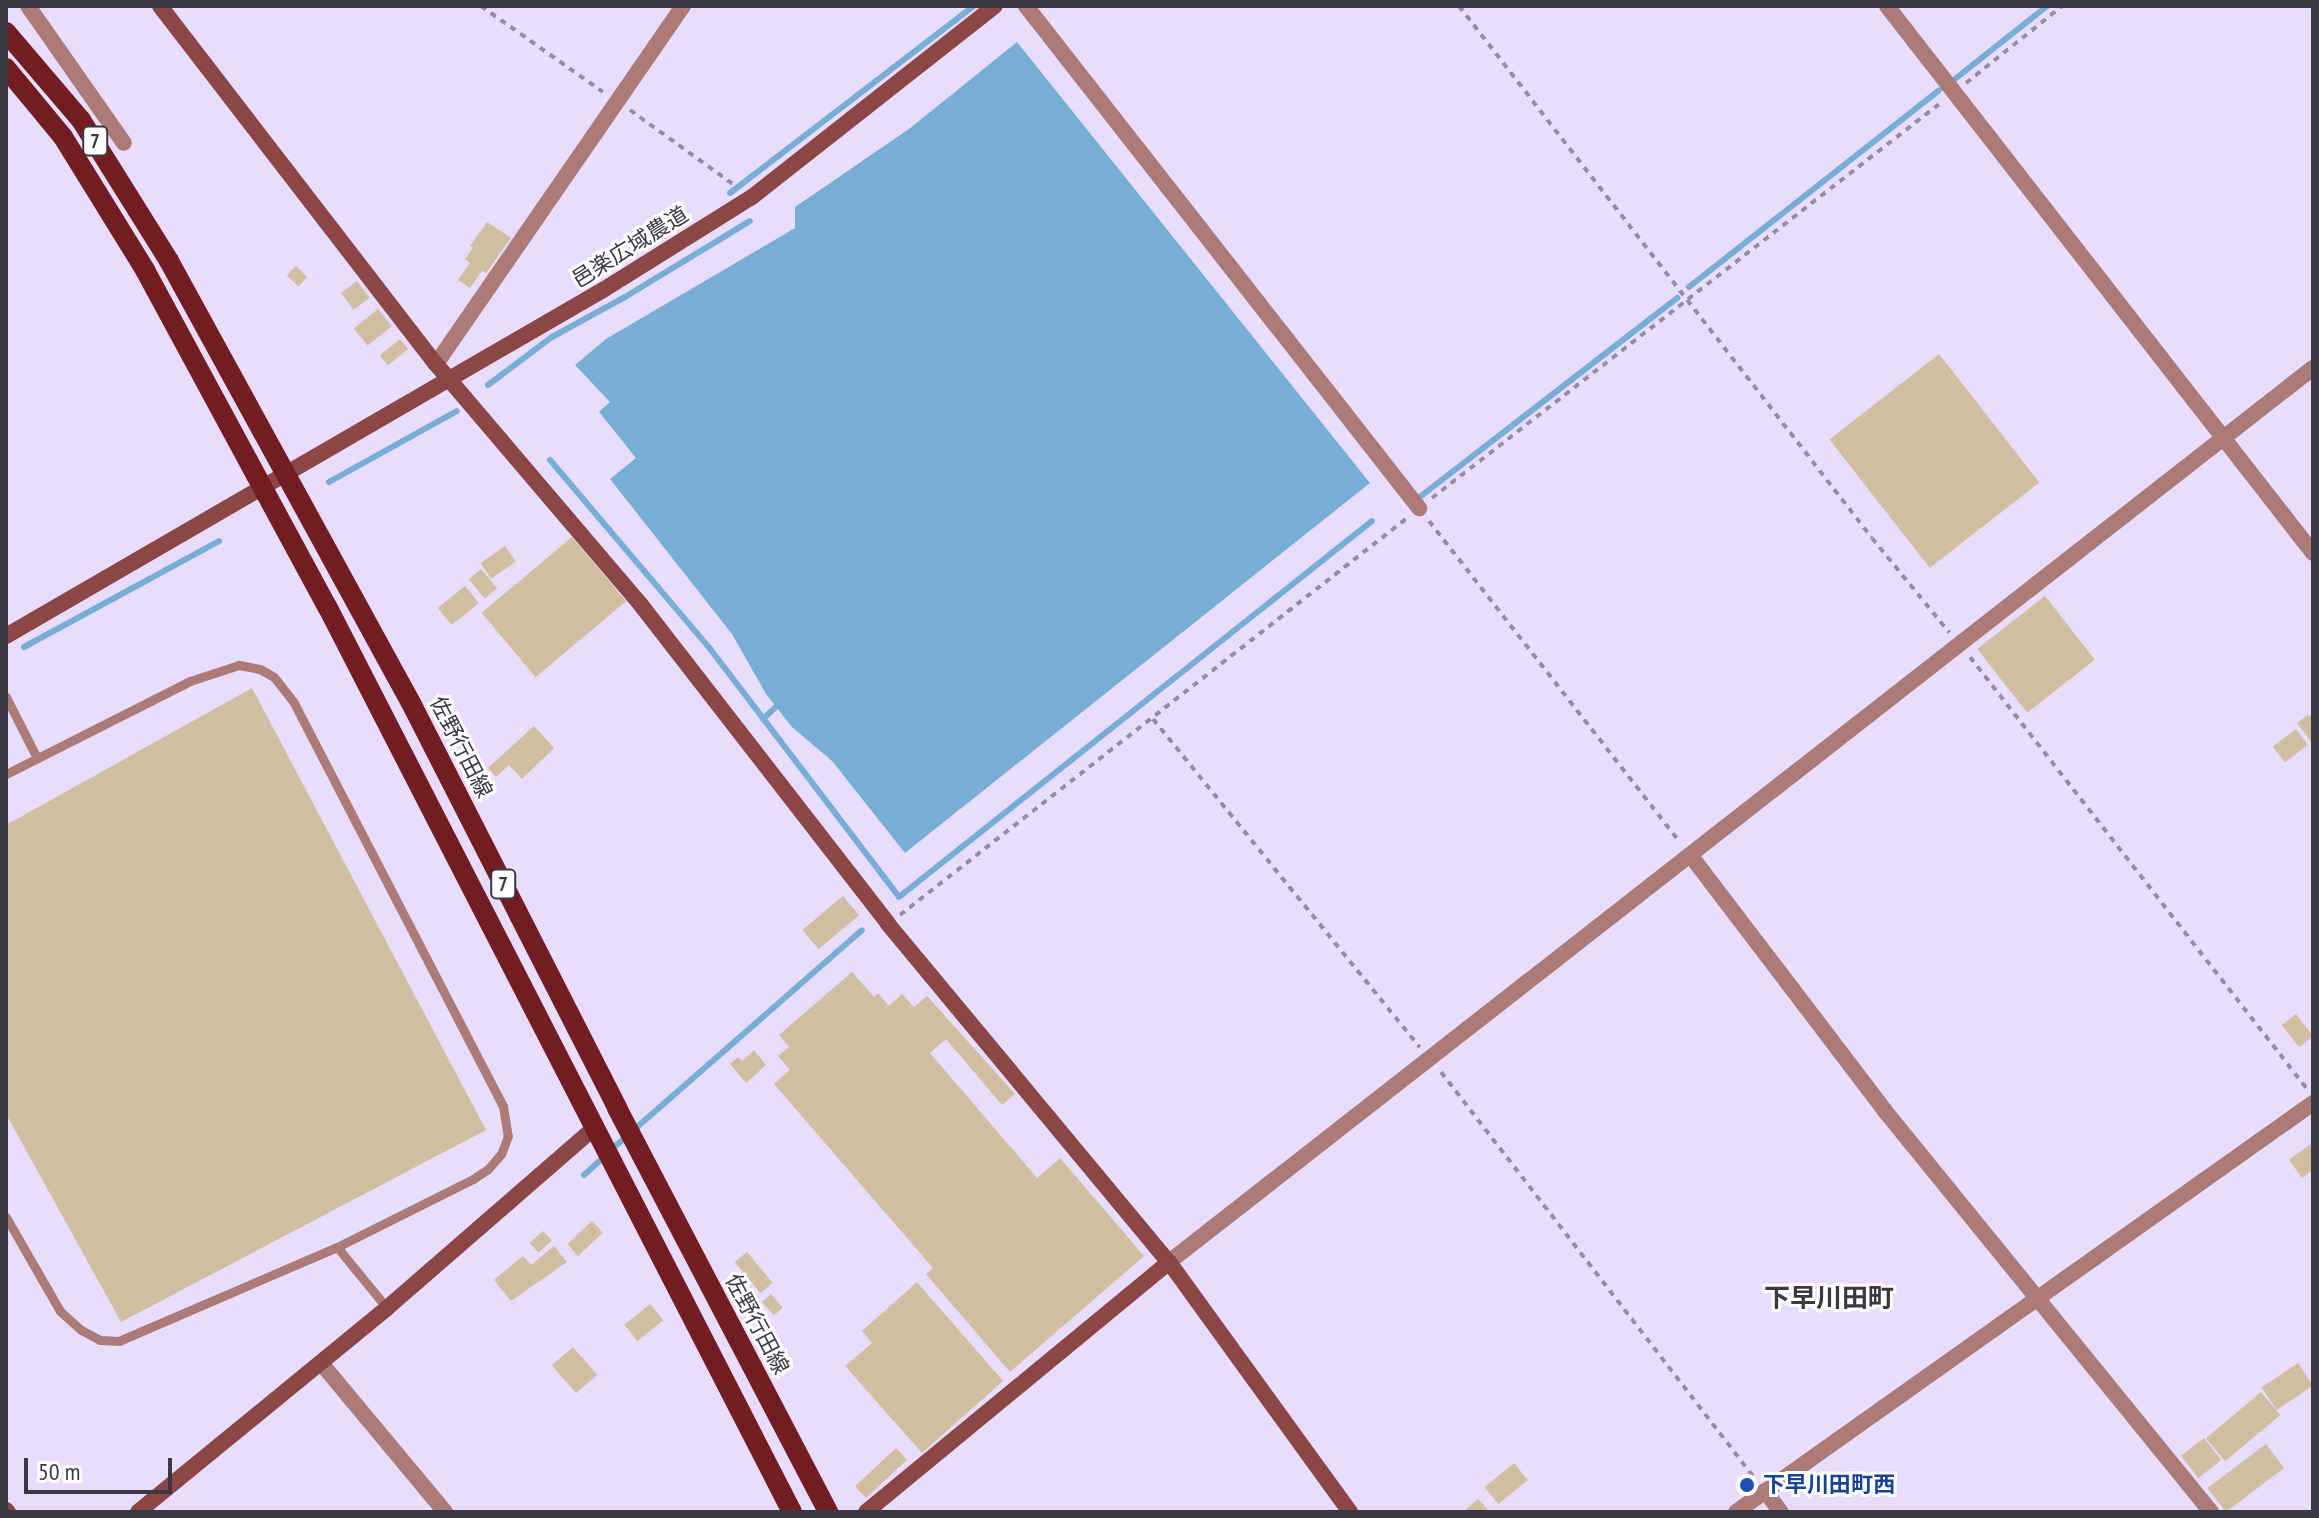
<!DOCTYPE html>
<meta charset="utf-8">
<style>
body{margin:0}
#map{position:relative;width:2319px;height:1518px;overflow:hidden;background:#e9ddfd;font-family:"PT Sans Narrow","Noto Sans JP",sans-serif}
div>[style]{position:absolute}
.water>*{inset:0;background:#78aed6}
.stream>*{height:6px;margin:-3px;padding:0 3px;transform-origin:3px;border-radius:3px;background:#78aed6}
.building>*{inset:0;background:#d0bea1;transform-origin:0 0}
.path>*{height:4px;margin-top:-2px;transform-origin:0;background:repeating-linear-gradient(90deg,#958da3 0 6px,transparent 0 12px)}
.lane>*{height:9px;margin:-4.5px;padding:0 4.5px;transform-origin:4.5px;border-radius:4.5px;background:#ac7a77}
.street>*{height:16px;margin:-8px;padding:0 8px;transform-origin:8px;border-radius:8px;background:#ac7a77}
.secondary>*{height:16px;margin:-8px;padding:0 8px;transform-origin:8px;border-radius:8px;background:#8c4645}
.primary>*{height:20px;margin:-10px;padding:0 10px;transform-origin:10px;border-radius:10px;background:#731c21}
.dots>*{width:22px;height:22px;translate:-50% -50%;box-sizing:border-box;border:4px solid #fff;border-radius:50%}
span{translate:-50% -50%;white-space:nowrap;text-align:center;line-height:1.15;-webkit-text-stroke:6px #fff;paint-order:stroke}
.shield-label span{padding:2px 6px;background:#fff;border:2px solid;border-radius:6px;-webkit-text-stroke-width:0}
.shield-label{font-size:20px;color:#3b3743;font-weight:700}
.street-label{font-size:22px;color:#3b3743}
.transit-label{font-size:22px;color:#164399;font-weight:700}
.left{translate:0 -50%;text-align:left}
.quarter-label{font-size:26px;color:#3b3743;font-weight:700}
.frame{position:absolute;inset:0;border:8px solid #3b3743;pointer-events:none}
.scale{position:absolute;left:24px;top:1458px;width:148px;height:36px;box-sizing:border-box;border:4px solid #3b3743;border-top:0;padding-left:10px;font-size:24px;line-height:28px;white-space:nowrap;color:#3b3743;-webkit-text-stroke:6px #fff;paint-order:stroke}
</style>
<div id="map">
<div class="water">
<div style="clip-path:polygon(1017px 42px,1370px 483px,905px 853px,832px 761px,792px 727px,766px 694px,732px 634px,610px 479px,636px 458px,599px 412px,610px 402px,575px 365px,606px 339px,795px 228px,795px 207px,909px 129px)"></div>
</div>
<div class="stream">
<div style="left:1955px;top:79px;width:117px;rotate:-38.4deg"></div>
<div style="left:730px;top:193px;width:307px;rotate:-37.5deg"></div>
<div style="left:1689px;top:287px;width:318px;rotate:-38.2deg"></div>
<div style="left:488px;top:385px;width:80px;rotate:-36.9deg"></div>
<div style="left:552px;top:337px;width:83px;rotate:-28.7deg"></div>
<div style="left:625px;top:297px;width:146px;rotate:-31.3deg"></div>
<div style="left:550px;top:460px;width:249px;rotate:49.7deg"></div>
<div style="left:711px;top:650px;width:310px;rotate:52.7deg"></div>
<div style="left:899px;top:897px;width:604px;rotate:-38.48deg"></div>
<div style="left:329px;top:482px;width:146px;rotate:-29deg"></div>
<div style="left:1421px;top:496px;width:324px;rotate:-37.7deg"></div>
<div style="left:24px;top:647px;width:222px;rotate:-28.5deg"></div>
<div style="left:763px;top:719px;width:26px;rotate:-43deg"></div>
<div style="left:612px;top:1149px;width:332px;rotate:-41.2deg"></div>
<div style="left:584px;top:1175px;width:27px;rotate:-42deg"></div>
</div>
<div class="building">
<div style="clip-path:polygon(487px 222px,511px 238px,486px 273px,482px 271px,470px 288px,458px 280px,470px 263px,465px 259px,473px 248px,470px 246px)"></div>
<div style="left:296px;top:266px;width:16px;height:13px;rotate:45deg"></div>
<div style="left:357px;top:281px;width:21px;height:20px;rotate:53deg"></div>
<div style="left:378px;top:309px;width:22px;height:31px;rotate:51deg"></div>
<div style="left:400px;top:339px;width:13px;height:26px;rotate:51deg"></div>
<div style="left:1939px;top:354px;width:163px;height:139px;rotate:52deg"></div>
<div style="left:572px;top:537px;width:84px;height:118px;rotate:50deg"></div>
<div style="left:505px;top:546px;width:19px;height:30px;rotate:55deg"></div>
<div style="left:481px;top:569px;width:25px;height:16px;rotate:50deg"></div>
<div style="left:465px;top:586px;width:22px;height:35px;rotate:51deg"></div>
<div style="left:2045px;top:596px;width:81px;height:86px;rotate:52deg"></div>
<div style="clip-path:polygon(252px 688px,486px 1130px,121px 1322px,6px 1114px,6px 825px)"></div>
<div style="clip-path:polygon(2308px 715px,2313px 717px,2313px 744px,2297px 723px)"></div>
<div style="clip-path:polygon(534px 726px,554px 748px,522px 779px,509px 765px,496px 777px,488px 768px)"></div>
<div style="left:2296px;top:729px;width:20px;height:29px;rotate:53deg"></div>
<div style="left:843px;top:896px;width:25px;height:53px;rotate:50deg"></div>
<div style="clip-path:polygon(852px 972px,874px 997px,878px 993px,889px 1006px,902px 994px,914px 1007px,927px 996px,1015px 1094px,1002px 1105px,946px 1039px,930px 1053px,1037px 1178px,1060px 1158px,1144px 1256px,1010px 1372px,926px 1274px,933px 1268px,774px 1084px,790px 1070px,778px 1056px,789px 1047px,779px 1035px)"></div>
<div style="left:2296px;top:1014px;width:28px;height:18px;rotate:52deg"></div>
<div style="clip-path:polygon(754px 1050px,766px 1065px,746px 1083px,730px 1064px,738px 1057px,742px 1061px)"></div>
<div style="clip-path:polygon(2313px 1142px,2313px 1170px,2302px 1178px,2289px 1160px)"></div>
<div style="left:592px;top:1221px;width:16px;height:34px;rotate:47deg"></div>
<div style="left:543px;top:1231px;width:13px;height:18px;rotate:48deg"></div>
<div style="clip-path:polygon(554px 1246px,567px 1262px,511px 1301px,494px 1280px,523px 1256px,531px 1265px)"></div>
<div style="left:747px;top:1252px;width:40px;height:16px;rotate:50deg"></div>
<div style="clip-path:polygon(917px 1282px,1003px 1381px,922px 1453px,845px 1366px,872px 1343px,862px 1331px)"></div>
<div style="left:771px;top:1294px;width:18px;height:12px;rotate:49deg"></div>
<div style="left:650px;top:1304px;width:21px;height:33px;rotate:51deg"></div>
<div style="left:573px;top:1347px;width:37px;height:28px;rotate:49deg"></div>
<div style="left:2298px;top:1363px;width:27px;height:44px;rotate:56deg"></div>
<div style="left:2261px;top:1392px;width:30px;height:72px;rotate:50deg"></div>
<div style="left:2204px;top:1438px;width:28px;height:29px;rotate:52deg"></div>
<div style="left:2266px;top:1444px;width:30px;height:73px;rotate:53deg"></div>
<div style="left:896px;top:1448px;width:16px;height:56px;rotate:47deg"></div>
<div style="left:1514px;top:1463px;width:22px;height:38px;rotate:51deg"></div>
<div style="clip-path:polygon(1478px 1499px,1490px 1512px,1463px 1512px)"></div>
</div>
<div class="path">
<div style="left:481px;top:6px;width:149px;rotate:35.2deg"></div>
<div style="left:1459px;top:6px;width:673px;rotate:52.18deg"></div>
<div style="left:1872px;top:538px;width:122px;rotate:50.7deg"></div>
<div style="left:1966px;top:83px;width:123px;rotate:-38.7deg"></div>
<div style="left:630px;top:110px;width:132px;rotate:35.7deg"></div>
<div style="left:1432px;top:498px;width:647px;rotate:-37.84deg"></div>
<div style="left:1429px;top:521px;width:407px;rotate:52deg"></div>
<div style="left:1970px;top:657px;width:548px;rotate:52.04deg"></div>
<div style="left:1153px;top:719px;width:423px;rotate:50.9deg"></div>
<div style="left:900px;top:915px;width:643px;rotate:-38.05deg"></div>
<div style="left:1441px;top:1072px;width:515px;rotate:52.33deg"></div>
</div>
<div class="lane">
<div style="left:6px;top:697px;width:68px;rotate:63.1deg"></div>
<div style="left:6px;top:774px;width:206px;rotate:-26.8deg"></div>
<div style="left:190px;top:681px;width:52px;rotate:-18.1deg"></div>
<div style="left:239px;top:665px;width:21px;rotate:11deg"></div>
<div style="left:260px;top:669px;width:16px;rotate:30deg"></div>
<div style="left:274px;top:677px;width:33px;rotate:52deg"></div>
<div style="left:294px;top:703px;width:454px;rotate:62.6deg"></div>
<div style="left:503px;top:1106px;width:30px;rotate:81deg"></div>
<div style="left:508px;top:1136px;width:19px;rotate:111deg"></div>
<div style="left:501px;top:1154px;width:20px;rotate:131deg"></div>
<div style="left:488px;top:1169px;width:18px;rotate:146deg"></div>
<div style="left:473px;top:1179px;width:152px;rotate:153.4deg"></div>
<div style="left:337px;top:1247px;width:237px;rotate:156.7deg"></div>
<div style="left:119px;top:1341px;width:19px;rotate:-177deg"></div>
<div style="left:100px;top:1340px;width:21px;rotate:-152deg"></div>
<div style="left:81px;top:1330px;width:28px;rotate:-138deg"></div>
<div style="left:60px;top:1311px;width:108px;rotate:-119.9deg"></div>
<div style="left:337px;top:1247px;width:79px;rotate:50.7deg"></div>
</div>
<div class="street">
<div style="left:28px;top:6px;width:167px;rotate:55deg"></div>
<div style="left:1026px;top:6px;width:638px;rotate:51.94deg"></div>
<div style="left:1887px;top:6px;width:693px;rotate:52.09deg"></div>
<div style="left:436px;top:364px;width:435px;rotate:-55.4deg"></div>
<div style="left:1691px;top:856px;width:320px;rotate:52.7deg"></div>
<div style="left:1885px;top:1111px;width:517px;rotate:50.89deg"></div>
<div style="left:1169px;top:1262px;width:1452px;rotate:-38.01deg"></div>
<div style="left:321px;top:1363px;width:194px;rotate:50.2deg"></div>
<div style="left:1765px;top:1491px;width:26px;rotate:53deg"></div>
<div style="left:1736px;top:1512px;width:707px;rotate:-35.33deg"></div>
</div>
<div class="secondary">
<div style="left:160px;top:6px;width:452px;rotate:52.4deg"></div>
<div style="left:436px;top:364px;width:316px;rotate:49.6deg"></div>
<div style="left:641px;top:605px;width:403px;rotate:52.2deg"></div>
<div style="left:888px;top:924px;width:440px;rotate:50.3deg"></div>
<div style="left:1169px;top:1262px;width:309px;rotate:54.1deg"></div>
<div style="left:6px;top:636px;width:690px;rotate:-30.1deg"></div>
<div style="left:603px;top:290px;width:176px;rotate:-32deg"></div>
<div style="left:752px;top:197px;width:309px;rotate:-38.2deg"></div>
<div style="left:6px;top:1510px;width:3px;rotate:45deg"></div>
<div style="left:138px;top:1512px;width:322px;rotate:-39.3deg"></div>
<div style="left:387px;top:1308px;width:276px;rotate:-41deg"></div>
<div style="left:866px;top:1512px;width:393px;rotate:-39.5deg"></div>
</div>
<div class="primary">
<div style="left:6px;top:32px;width:116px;rotate:49.6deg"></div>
<div style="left:81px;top:120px;width:166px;rotate:58deg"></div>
<div style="left:169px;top:261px;width:504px;rotate:61.3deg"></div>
<div style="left:411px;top:703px;width:454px;rotate:63deg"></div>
<div style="left:617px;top:1108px;width:456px;rotate:62.4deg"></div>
<div style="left:6px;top:68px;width:89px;rotate:50.4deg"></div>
<div style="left:63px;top:137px;width:156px;rotate:58.3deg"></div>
<div style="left:145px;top:270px;width:384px;rotate:61.6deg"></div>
<div style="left:328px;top:608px;width:1016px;rotate:62.83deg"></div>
</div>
<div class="dots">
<div style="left:1747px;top:1485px;background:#1a4fb4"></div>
</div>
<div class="shield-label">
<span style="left:95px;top:141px">7</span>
<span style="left:503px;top:884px">7</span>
</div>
<div class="street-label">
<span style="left:630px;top:247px;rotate:-32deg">邑楽広域農道</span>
<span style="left:461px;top:747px;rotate:63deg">佐野行田線</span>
<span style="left:757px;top:1324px;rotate:62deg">佐野行田線</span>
</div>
<div class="transit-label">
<span class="left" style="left:1763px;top:1485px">下早川田町西</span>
</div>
<div class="quarter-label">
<span style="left:1829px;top:1298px">下早川田町</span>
</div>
<div class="frame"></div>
<div class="scale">50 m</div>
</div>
